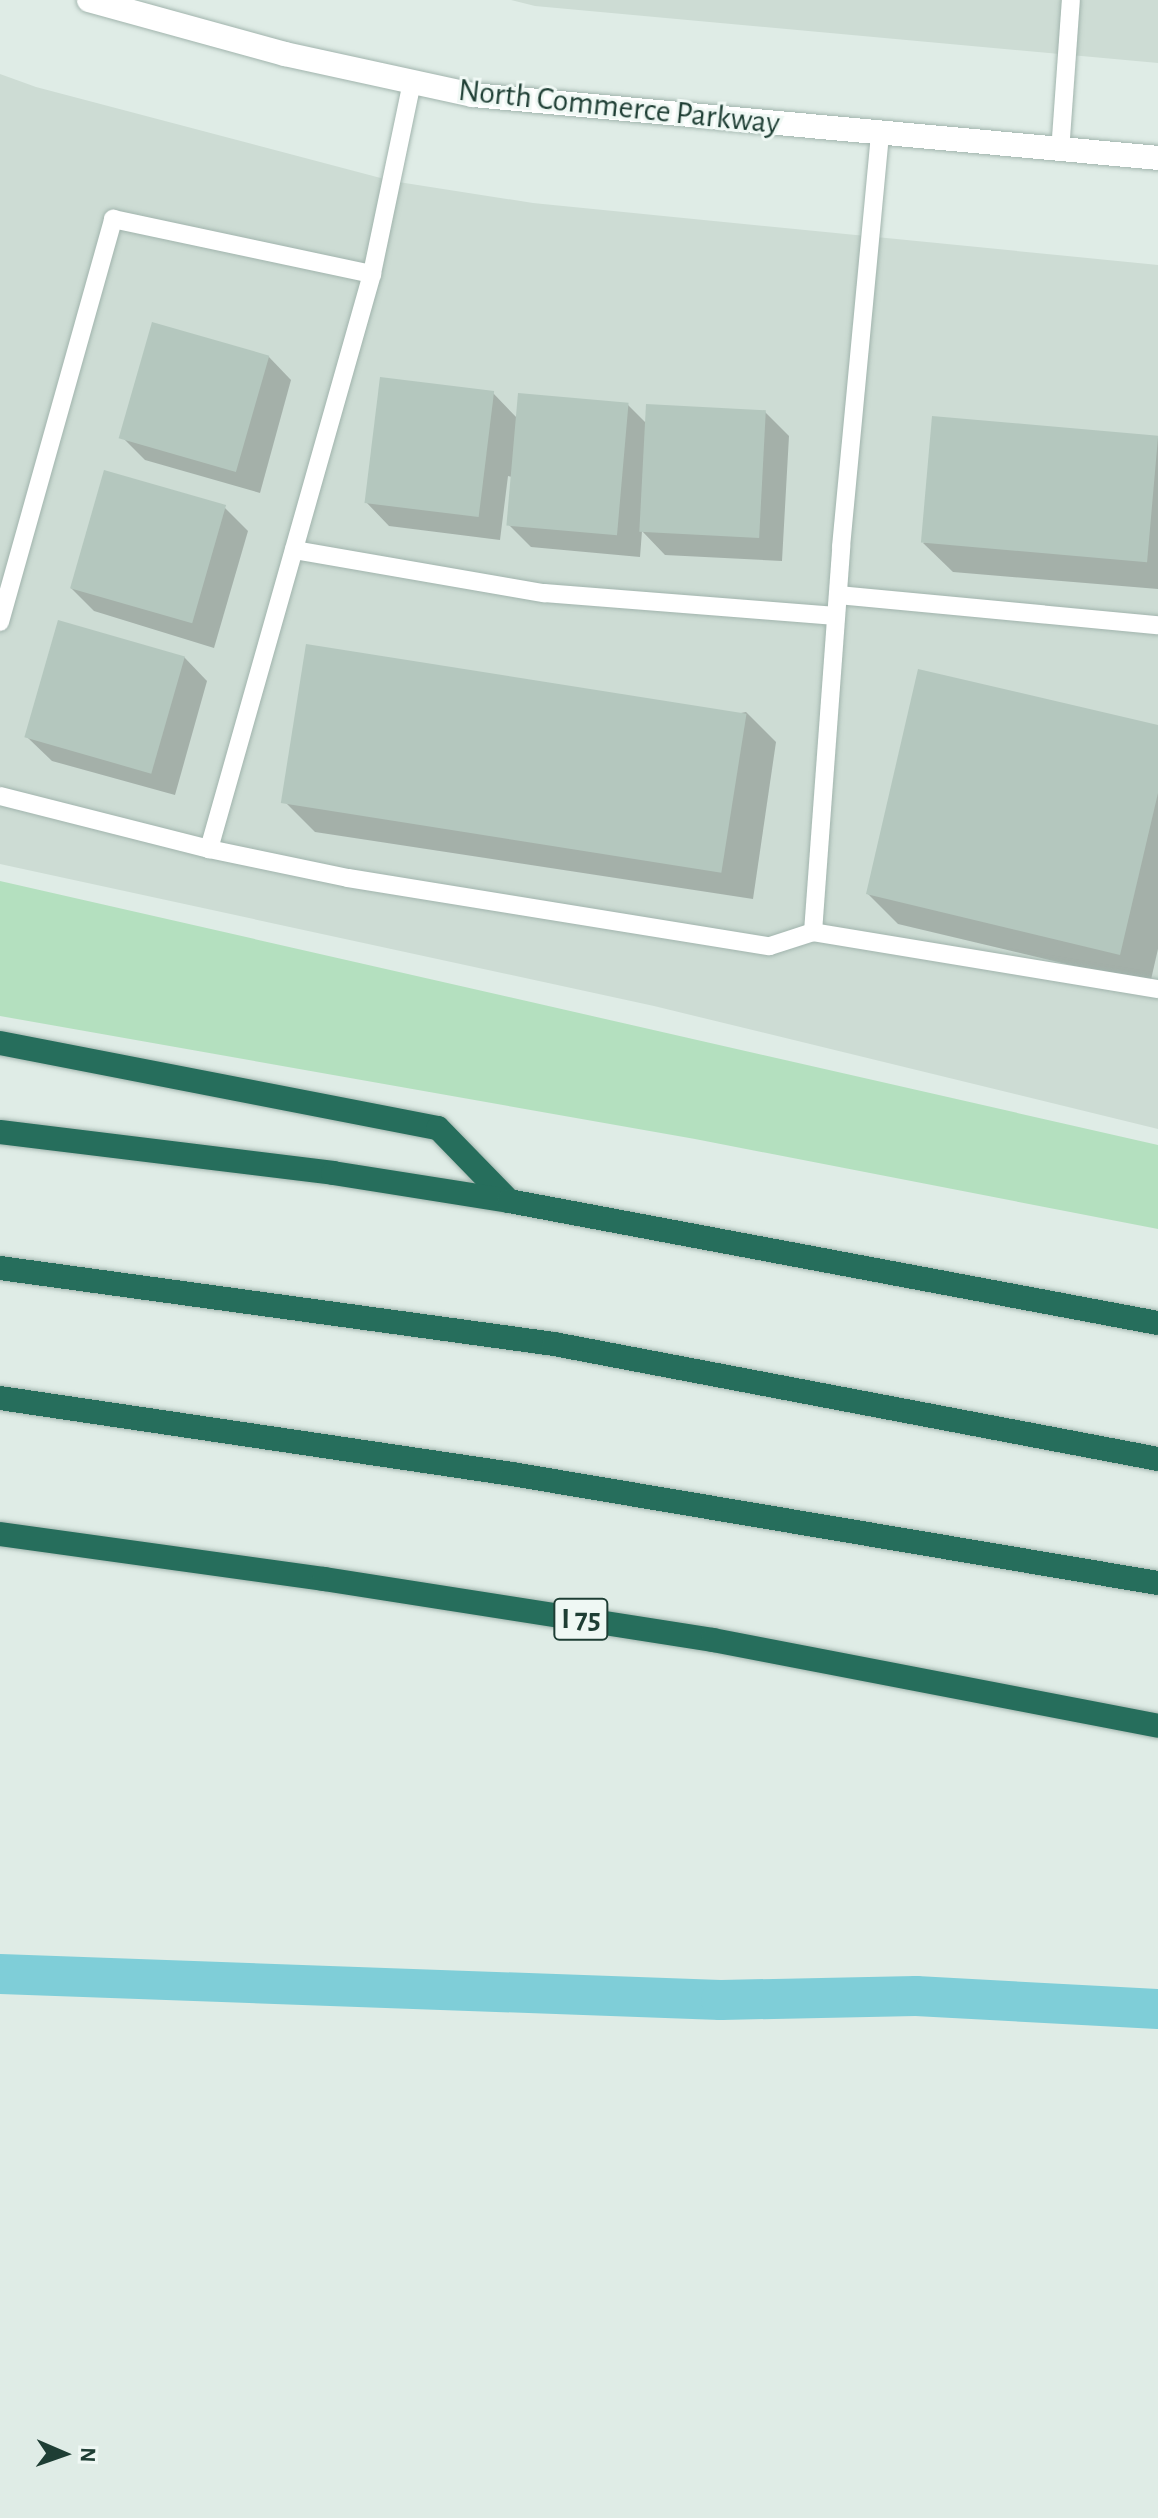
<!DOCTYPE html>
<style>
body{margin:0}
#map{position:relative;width:1158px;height:2518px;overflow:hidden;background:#dfece6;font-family:"Alegreya Sans",sans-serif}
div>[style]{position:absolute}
.built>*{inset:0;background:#cddcd4}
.green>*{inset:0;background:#b4e0bf}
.shadow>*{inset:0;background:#0003}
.canal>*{height:40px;margin:-20px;padding:0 20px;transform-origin:20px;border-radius:20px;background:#7fced8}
.building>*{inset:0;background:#b4c7be;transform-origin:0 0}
.roads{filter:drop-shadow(0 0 2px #a1b4ad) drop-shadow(0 0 2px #a1b4ad)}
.service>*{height:18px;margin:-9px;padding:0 9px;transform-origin:9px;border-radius:9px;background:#fff}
.minor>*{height:24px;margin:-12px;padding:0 12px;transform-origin:12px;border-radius:12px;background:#fff}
.motorway>*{height:24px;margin:-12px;padding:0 12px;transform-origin:12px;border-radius:12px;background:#266e5c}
span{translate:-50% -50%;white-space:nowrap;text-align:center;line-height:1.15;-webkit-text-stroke:6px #eff8f4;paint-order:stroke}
.shield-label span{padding:2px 6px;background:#eff8f4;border:2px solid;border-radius:6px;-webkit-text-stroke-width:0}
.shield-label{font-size:30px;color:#1e3e34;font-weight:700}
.street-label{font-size:32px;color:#1e3e34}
.north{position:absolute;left:24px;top:2414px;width:80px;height:80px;-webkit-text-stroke:6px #eff8f4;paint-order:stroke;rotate:92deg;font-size:22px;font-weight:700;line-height:32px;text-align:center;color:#1e3e34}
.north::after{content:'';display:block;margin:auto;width:28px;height:36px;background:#1e3e34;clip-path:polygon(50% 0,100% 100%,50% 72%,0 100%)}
</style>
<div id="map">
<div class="built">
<div style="clip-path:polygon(511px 0,1158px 0,1158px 63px,535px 6px)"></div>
<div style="clip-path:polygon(0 74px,36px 87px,392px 181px,533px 203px,1158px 265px,1158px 1129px,654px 1006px,0 864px)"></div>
</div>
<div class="green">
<div style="clip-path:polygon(0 881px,1158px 1145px,1158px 1229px,695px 1139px,0 1016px)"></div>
</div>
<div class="shadow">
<div style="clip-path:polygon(268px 356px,291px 380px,260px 493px,145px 460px,122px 437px)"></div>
<div style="clip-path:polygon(493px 393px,517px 418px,628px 405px,647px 424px,765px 412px,789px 436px,782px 561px,665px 555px,642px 531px,640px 557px,531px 547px,508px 524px,512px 477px,508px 476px,500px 540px,389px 526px,366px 502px)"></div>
<div style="clip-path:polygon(1158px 436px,1158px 589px,953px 572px,923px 543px)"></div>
<div style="clip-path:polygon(225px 508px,248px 531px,214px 648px,94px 611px,71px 588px)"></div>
<div style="clip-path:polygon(184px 657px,207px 681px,175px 795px,52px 761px,28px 738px)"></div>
<div style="clip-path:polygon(746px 712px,776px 742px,753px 899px,315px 832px,285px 802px)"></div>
<div style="clip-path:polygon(1158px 727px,1158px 949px,1150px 984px,898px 924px,868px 894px)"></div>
</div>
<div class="canal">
<div style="left:0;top:1974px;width:721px;rotate:2.07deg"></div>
<div style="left:721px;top:2000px;width:195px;rotate:-1.2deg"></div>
<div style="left:916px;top:1996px;width:242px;rotate:3.1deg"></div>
</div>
<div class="building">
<div style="left:152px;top:322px;width:122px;height:121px;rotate:16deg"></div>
<div style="left:380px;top:377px;width:115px;height:127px;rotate:7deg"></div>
<div style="left:518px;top:393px;width:111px;height:133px;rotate:5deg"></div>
<div style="left:646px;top:404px;width:120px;height:128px;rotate:3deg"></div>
<div style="left:932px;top:416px;width:227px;height:127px;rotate:5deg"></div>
<div style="left:104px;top:470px;width:127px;height:123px;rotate:16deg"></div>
<div style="left:58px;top:620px;width:132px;height:122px;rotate:16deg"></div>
<div style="left:306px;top:644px;width:446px;height:161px;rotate:9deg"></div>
<div style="clip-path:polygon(918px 669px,1158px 725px,1158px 793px,1120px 955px,866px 894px)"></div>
</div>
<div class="roads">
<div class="service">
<div style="left:412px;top:82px;width:196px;rotate:101.8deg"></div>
<div style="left:372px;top:274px;width:598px;rotate:105.83deg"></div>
<div style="left:209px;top:849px;width:142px;rotate:11.8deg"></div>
<div style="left:348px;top:878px;width:427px;rotate:9.2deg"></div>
<div style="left:770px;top:946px;width:45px;rotate:-18deg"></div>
<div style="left:813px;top:932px;width:386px;rotate:-85.8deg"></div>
<div style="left:841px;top:547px;width:415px;rotate:-84.6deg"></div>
<div style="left:1060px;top:152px;width:152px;rotate:-85.9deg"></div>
<div style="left:294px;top:550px;width:254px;rotate:9.8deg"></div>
<div style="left:544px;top:593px;width:293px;rotate:4.5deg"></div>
<div style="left:838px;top:595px;width:321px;rotate:5.4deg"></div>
<div style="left:0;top:622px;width:419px;rotate:-74.3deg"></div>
<div style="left:113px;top:219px;width:265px;rotate:12deg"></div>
<div style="left:0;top:796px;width:216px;rotate:14.2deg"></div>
<div style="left:813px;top:932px;width:350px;rotate:9.4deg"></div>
</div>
<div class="minor">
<div style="left:89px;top:0;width:203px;rotate:15.4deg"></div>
<div style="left:285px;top:54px;width:192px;rotate:12.3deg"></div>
<div style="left:473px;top:95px;width:688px;rotate:5.25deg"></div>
</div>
<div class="motorway">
<div style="left:0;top:1043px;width:446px;rotate:11deg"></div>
<div style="left:438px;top:1128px;width:102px;rotate:45.8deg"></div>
<div style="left:0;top:1132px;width:336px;rotate:7deg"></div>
<div style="left:333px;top:1173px;width:178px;rotate:9deg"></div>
<div style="left:509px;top:1201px;width:660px;rotate:10.65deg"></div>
<div style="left:0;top:1268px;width:559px;rotate:7.81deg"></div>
<div style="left:554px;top:1344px;width:615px;rotate:10.78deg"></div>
<div style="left:0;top:1398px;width:518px;rotate:8.44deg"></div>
<div style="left:512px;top:1474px;width:655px;rotate:9.58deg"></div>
<div style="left:0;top:1534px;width:327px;rotate:7.9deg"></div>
<div style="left:324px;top:1579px;width:394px;rotate:8.9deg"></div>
<div style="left:713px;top:1640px;width:453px;rotate:10.9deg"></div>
</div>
</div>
<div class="shield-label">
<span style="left:581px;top:1619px">I 75</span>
</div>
<div class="street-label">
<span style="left:619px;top:107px;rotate:6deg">North Commerce Parkway</span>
</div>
<div class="north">N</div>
</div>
